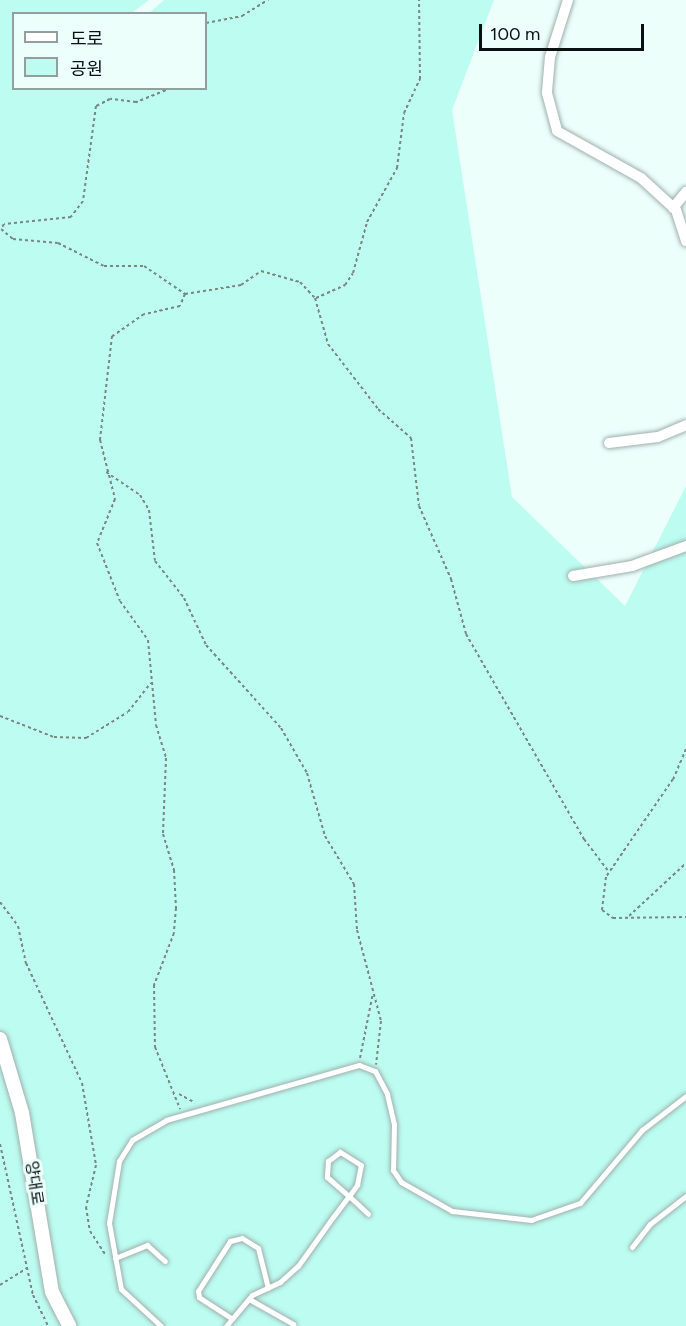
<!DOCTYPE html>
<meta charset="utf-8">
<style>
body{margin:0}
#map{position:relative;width:686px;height:1326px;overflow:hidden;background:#edfffb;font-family:Figtree,"Noto Sans KR",sans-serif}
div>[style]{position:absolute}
.green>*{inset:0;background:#bcfcf1}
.path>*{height:2px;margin-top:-1px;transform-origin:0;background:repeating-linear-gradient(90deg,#7a8683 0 3px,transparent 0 6px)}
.roads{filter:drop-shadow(0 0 2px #9fb0ad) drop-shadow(0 0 2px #9fb0ad)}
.service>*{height:5px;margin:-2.5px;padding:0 2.5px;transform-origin:2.5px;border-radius:2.5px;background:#fff}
.minor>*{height:10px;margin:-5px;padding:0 5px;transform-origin:5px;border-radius:5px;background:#fff}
.tertiary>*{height:14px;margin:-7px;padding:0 7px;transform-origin:7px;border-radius:7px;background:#fff}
span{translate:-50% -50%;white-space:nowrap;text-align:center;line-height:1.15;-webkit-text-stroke:6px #edfffb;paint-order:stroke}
.street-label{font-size:16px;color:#0a100f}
.legend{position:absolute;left:12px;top:12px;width:195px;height:78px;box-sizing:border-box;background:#edfffb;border:2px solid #929f9d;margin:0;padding:8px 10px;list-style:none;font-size:18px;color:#0a100f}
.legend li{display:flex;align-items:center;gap:12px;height:30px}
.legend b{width:30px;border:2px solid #929f9d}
.scale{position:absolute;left:479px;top:24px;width:165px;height:27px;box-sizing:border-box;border:3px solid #0a100f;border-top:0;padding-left:8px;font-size:18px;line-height:21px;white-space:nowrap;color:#0a100f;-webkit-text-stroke:4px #edfffb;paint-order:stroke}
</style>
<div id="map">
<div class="green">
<div style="clip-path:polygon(0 0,149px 0,132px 13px,14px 14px,14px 88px,206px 88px,206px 14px,149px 13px,164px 0,494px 0,452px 110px,512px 497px,625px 606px,686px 486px,686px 1326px,0 1326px)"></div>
</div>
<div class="path">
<div style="left:206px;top:23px;width:37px;rotate:-11deg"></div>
<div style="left:242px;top:16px;width:31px;rotate:-32deg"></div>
<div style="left:171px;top:88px;width:38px;rotate:158deg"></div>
<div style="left:136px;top:102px;width:26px;rotate:-173deg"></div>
<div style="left:110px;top:99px;width:16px;rotate:153deg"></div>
<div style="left:96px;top:106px;width:96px;rotate:97.8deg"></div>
<div style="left:83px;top:201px;width:20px;rotate:127deg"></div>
<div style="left:71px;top:217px;width:67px;rotate:174deg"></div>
<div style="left:4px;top:224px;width:6px;rotate:121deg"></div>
<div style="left:1px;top:229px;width:16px;rotate:40deg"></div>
<div style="left:13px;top:239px;width:45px;rotate:5.1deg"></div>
<div style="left:58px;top:243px;width:51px;rotate:26.6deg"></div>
<div style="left:104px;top:266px;width:40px"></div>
<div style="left:144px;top:266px;width:50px;rotate:34.3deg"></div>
<div style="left:185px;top:294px;width:13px;rotate:113deg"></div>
<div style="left:180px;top:306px;width:37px;rotate:167deg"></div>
<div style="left:144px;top:314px;width:39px;rotate:145deg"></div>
<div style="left:112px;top:336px;width:105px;rotate:96.6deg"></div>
<div style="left:100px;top:440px;width:61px;rotate:75.7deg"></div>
<div style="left:115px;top:499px;width:48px;rotate:112.2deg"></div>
<div style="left:97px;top:543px;width:62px;rotate:68.4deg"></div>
<div style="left:120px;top:601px;width:48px;rotate:54.3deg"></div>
<div style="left:148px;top:640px;width:85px;rotate:84.6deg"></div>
<div style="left:156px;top:725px;width:34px;rotate:73deg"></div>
<div style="left:166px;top:758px;width:76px;rotate:92.3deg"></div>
<div style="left:163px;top:834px;width:38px;rotate:73deg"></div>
<div style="left:174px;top:870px;width:38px;rotate:87deg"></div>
<div style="left:176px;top:908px;width:25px;rotate:95deg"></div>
<div style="left:174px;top:933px;width:56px;rotate:111deg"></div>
<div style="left:154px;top:985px;width:62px;rotate:89.1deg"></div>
<div style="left:155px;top:1047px;width:67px;rotate:68deg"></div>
<div style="left:185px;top:294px;width:57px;rotate:-9.1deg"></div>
<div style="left:241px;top:285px;width:24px;rotate:-35deg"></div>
<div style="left:261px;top:271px;width:41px;rotate:15.8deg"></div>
<div style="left:300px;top:282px;width:22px;rotate:47deg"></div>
<div style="left:315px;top:298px;width:48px;rotate:74.2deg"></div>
<div style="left:328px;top:344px;width:82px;rotate:52.4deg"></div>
<div style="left:378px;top:409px;width:44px;rotate:41.3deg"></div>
<div style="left:411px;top:438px;width:68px;rotate:83.3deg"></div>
<div style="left:419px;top:506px;width:80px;rotate:66.3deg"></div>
<div style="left:451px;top:579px;width:57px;rotate:74.7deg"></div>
<div style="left:466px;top:634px;width:237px;rotate:60.1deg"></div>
<div style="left:584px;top:839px;width:41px;rotate:52.9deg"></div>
<div style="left:316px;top:298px;width:32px;rotate:-24deg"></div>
<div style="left:345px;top:285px;width:14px;rotate:-56deg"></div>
<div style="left:353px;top:273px;width:53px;rotate:-74.6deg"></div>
<div style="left:367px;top:222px;width:62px;rotate:-60.9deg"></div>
<div style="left:397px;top:168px;width:55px;rotate:-82.7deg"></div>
<div style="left:404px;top:113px;width:38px;rotate:-65deg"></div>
<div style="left:420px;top:79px;width:79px;rotate:-90.7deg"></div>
<div style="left:106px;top:472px;width:41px;rotate:34.1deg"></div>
<div style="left:140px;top:495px;width:17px;rotate:59deg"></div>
<div style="left:149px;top:510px;width:51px;rotate:83.3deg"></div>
<div style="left:155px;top:561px;width:47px;rotate:51.9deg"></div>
<div style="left:184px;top:598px;width:52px;rotate:64.9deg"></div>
<div style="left:206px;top:645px;width:112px;rotate:47.9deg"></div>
<div style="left:281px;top:728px;width:52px;rotate:60deg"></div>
<div style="left:307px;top:773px;width:66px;rotate:74.1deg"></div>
<div style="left:325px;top:836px;width:56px;rotate:58.9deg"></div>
<div style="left:354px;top:884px;width:46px;rotate:86.3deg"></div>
<div style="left:357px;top:930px;width:94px;rotate:75.2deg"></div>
<div style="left:381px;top:1021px;width:44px;rotate:96.5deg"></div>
<div style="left:0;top:716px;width:58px;rotate:21.3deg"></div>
<div style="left:54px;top:737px;width:32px;rotate:2deg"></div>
<div style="left:86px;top:738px;width:49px;rotate:-31.8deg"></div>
<div style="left:128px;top:712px;width:37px;rotate:-52deg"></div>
<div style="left:686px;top:749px;width:33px;rotate:113deg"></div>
<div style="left:673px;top:779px;width:119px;rotate:124.4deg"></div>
<div style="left:606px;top:877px;width:33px;rotate:97deg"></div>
<div style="left:602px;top:910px;width:14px;rotate:36deg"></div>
<div style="left:613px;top:918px;width:73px;rotate:-0.8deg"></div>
<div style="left:0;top:902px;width:30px;rotate:53deg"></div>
<div style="left:18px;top:926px;width:38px;rotate:78deg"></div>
<div style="left:26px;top:963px;width:132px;rotate:65deg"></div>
<div style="left:82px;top:1083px;width:83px;rotate:80.3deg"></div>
<div style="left:96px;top:1165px;width:43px;rotate:103.4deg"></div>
<div style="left:86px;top:1207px;width:24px;rotate:81deg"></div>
<div style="left:90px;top:1231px;width:30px;rotate:57deg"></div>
<div style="left:629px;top:916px;width:78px;rotate:-42.9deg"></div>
<div style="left:360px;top:1058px;width:66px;rotate:-78.7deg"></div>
<div style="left:179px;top:1094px;width:18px;rotate:29deg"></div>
<div style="left:0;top:1144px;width:155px;rotate:77.7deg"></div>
<div style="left:33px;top:1295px;width:34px;rotate:64deg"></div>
<div style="left:0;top:1285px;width:31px;rotate:-32deg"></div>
</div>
<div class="roads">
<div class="service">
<div style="left:632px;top:1247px;width:29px;rotate:-52deg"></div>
<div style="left:650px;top:1224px;width:46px;rotate:-37.9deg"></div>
<div style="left:115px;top:1258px;width:35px;rotate:-22deg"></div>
<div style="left:147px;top:1245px;width:24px;rotate:42deg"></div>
<div style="left:249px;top:1299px;width:51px;rotate:29.6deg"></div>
<div style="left:231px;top:1318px;width:38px;rotate:-147deg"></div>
<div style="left:199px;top:1297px;width:6px;rotate:-99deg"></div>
<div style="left:198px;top:1291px;width:59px;rotate:-57.4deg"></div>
<div style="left:230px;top:1241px;width:12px;rotate:-14deg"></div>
<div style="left:242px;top:1238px;width:19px;rotate:32deg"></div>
<div style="left:258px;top:1248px;width:41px;rotate:76deg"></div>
<div style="left:161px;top:1326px;width:54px;rotate:-137.2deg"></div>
<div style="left:121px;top:1289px;width:67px;rotate:-100.3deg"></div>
<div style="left:109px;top:1223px;width:63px;rotate:-80.8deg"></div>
<div style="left:119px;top:1161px;width:25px;rotate:-58deg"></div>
<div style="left:132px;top:1140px;width:39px;rotate:-30deg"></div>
<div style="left:166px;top:1120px;width:201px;rotate:-15.9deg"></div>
<div style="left:359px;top:1065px;width:17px;rotate:21deg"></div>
<div style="left:375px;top:1071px;width:26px;rotate:62deg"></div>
<div style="left:387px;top:1094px;width:31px;rotate:77deg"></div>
<div style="left:394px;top:1124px;width:46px;rotate:91.2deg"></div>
<div style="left:393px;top:1170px;width:14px;rotate:56deg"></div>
<div style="left:401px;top:1182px;width:59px;rotate:29.6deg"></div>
<div style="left:452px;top:1211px;width:80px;rotate:6.5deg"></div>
<div style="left:531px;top:1220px;width:52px;rotate:-19.1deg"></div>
<div style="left:580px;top:1203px;width:96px;rotate:-49.7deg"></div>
<div style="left:642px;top:1130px;width:56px;rotate:-37.7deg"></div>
<div style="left:226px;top:1326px;width:40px;rotate:-50deg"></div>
<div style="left:252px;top:1295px;width:31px;rotate:-25deg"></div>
<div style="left:280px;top:1282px;width:24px;rotate:-42deg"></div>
<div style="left:298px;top:1266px;width:60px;rotate:-54.5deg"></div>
<div style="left:333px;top:1217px;width:26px;rotate:-53deg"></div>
<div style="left:349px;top:1196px;width:14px;rotate:-54deg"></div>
<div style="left:357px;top:1185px;width:20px;rotate:-79deg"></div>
<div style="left:361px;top:1165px;width:25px;rotate:-148deg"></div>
<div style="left:340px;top:1152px;width:15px;rotate:143deg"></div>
<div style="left:328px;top:1161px;width:16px;rotate:94deg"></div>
<div style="left:327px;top:1177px;width:29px;rotate:41deg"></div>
<div style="left:349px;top:1196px;width:26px;rotate:43deg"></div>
</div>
<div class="minor">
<div style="left:568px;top:0;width:60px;rotate:107.5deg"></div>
<div style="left:550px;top:57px;width:36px;rotate:95deg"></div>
<div style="left:547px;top:93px;width:39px;rotate:75deg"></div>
<div style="left:557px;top:131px;width:96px;rotate:29.2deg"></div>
<div style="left:641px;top:178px;width:47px;rotate:42.4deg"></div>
<div style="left:676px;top:210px;width:33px;rotate:72deg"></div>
<div style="left:673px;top:208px;width:21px;rotate:-51deg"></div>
<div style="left:609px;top:443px;width:49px;rotate:-7deg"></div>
<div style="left:658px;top:437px;width:30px;rotate:-23deg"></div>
<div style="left:573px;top:576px;width:60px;rotate:-9.6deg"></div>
<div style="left:632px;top:566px;width:58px;rotate:-20.3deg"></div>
</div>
<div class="tertiary">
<div style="left:0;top:1039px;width:77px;rotate:73.4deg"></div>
<div style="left:22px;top:1113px;width:181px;rotate:80.5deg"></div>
<div style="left:52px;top:1292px;width:38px;rotate:63deg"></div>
</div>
</div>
<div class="street-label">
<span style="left:34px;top:1183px;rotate:81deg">양대로</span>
</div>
<ul class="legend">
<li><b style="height:8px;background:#fff"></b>도로</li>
<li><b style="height:16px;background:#bcfcf1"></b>공원</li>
</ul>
<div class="scale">100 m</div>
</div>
